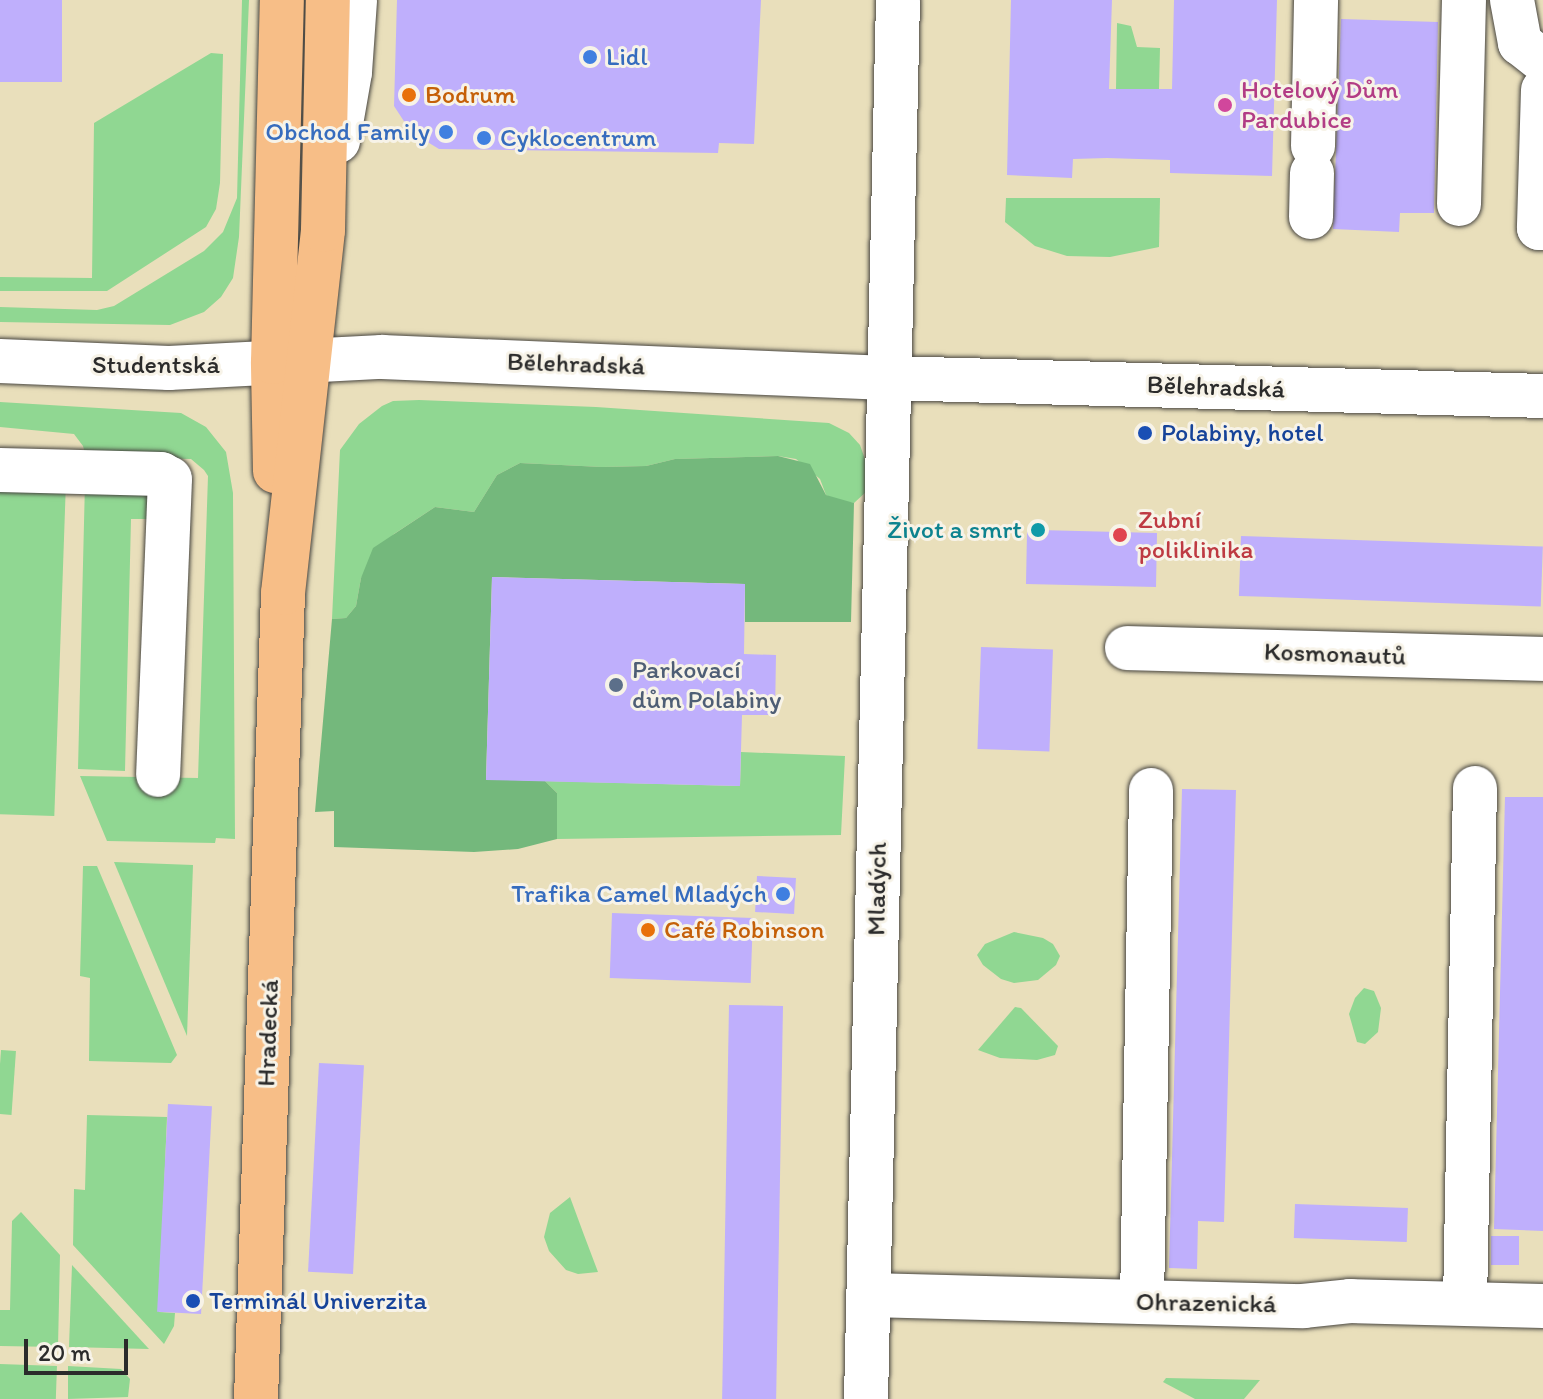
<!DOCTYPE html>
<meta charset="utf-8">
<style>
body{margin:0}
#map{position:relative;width:1543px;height:1399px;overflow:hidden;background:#e9dfbb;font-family:Itim,sans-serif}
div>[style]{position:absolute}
.green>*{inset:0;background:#90d792;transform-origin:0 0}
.forest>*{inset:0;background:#74b87c}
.building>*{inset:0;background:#bfaffc;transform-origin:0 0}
.roads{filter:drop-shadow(0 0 2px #484641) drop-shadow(0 0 2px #484641)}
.minor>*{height:44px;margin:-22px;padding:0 22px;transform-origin:22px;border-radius:22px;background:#fff}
.major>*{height:44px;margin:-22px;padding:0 22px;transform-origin:22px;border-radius:22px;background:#f7be87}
.dots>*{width:22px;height:22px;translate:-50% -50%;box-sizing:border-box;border:4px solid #f7f3e8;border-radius:50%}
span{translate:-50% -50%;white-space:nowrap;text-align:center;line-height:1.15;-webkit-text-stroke:6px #f7f3e8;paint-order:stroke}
.shop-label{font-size:26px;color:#366cbe}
.left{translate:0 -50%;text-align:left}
.right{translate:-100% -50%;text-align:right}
.hotel-label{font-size:26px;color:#b23c85}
.food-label{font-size:26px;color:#c56008}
.street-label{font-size:26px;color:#2b2b2b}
.transit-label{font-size:26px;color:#164399}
.health-label{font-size:26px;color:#be3a42}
.culture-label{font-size:26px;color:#0d838f}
.service-label{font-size:26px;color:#4e5e75}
.scale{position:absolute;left:24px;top:1339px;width:104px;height:36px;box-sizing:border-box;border:4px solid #2b2b2b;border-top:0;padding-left:10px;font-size:24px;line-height:28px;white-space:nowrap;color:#2b2b2b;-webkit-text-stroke:6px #f7f3e8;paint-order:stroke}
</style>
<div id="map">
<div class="green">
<div style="clip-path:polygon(242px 0,249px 0,239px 237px,233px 278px,221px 297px,204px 312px,170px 325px,0 322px,0 307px,97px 310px,114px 306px,204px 251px,223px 232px,237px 198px)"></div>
<div style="clip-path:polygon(1117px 23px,1131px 26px,1137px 47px,1160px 48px,1159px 89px,1116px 89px)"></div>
<div style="clip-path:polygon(211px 53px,223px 54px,220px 183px,216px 209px,206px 227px,107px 291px,0 291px,0 277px,92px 278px,94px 123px)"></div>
<div style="clip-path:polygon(1006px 198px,1160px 198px,1159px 247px,1110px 257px,1067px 256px,1035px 246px,1005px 222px)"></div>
<div style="clip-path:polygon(419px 400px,596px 407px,829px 423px,849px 433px,860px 445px,868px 468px,867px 491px,854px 503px,838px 501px,826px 495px,820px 479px,796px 459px,778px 456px,675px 459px,646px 466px,602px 467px,520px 463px,497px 475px,474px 512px,435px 507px,394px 534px,361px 578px,356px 606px,346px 618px,332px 619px,340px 450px,359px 424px,382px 406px,393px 401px)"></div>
<div style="clip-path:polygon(0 402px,181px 413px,206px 427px,226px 452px,233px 493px,235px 839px,216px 838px,215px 843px,107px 841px,80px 776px,198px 778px,208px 476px,204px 470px,191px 459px,86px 457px,83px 446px,74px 434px,0 427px)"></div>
<div style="left:0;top:480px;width:66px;height:334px;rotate:2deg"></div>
<div style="clip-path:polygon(85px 482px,160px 484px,159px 519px,131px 519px,125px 771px,78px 769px)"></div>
<div style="clip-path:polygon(741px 752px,845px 756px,841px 835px,557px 839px,557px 793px,545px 781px,740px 786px)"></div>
<div style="clip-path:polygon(114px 862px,193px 865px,187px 1036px)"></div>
<div style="clip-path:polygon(83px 866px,97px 866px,177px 1055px,171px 1063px,89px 1061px,90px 978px,80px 976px)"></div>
<div style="clip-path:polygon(1014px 932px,1043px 938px,1053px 944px,1060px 956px,1056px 965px,1038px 980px,1014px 983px,1001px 979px,983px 965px,977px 955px,985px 944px)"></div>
<div style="clip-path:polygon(1364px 988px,1374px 991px,1381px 1008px,1378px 1032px,1365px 1044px,1357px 1042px,1349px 1014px,1355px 998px)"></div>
<div style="clip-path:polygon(1015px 1007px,1021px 1008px,1058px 1046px,1055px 1055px,1037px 1060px,1000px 1058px,978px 1050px)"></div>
<div style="left:1px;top:1050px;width:15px;height:64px;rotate:4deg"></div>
<div style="clip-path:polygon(87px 1115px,167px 1117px,159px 1312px,175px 1313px,174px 1326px,164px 1344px,73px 1245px,74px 1189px,85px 1190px)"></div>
<div style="clip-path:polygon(570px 1197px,584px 1235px,598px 1272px,578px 1274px,566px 1270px,549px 1251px,544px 1237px,550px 1213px)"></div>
<div style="clip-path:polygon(21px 1212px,60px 1255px,58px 1347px,0 1346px,0 1310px,10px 1310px,12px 1221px)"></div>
<div style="clip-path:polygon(72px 1265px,149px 1349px,69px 1347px)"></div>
<div style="left:0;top:1364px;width:57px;height:35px;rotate:2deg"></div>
<div style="clip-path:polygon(68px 1366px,121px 1369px,130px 1379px,128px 1397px,68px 1399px)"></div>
<div style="clip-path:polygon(1166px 1378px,1260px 1380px,1244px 1399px,1195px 1399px,1163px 1382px)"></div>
</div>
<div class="forest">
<div style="clip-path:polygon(778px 456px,810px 464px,826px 495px,854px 503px,851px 622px,745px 622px,745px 584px,492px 577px,486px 779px,545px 781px,557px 793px,557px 839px,518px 849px,474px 852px,334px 847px,334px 811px,315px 812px,332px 619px,346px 618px,356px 606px,361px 578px,373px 548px,435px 507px,474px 512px,497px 475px,520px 463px,602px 467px,646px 466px,675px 459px)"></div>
</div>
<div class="building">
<div style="left:0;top:0;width:62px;height:82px"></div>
<div style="clip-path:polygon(397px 0,761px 0,754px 144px,719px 143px,718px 153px,439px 149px,411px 132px,394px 106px)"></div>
<div style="clip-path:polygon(1011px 0,1112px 0,1109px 89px,1172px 89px,1174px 0,1277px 0,1272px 176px,1170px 173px,1170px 160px,1107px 158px,1073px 159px,1072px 178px,1007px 175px)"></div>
<div style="clip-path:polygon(1341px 19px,1438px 22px,1434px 213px,1400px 213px,1399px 232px,1333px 229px)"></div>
<div style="clip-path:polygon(1039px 530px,1157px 533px,1156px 587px,1026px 584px,1027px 532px)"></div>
<div style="left:1241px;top:536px;width:302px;height:60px;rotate:2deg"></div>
<div style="clip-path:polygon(492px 577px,745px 584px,744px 654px,776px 655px,775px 715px,742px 715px,740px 786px,486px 780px)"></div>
<div style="left:981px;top:647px;width:72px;height:102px;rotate:2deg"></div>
<div style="clip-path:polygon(1182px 789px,1236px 790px,1224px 1222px,1198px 1221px,1197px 1269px,1169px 1268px)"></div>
<div style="clip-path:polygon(1505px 797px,1543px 797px,1543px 1231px,1494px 1229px)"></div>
<div style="left:757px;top:876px;width:39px;height:36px;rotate:3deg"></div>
<div style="left:612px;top:913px;width:141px;height:65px;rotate:2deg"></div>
<div style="left:729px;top:1005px;width:54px;height:394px;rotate:1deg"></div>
<div style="left:319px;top:1063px;width:45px;height:209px;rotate:3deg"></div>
<div style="left:168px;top:1104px;width:44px;height:208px;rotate:3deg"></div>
<div style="left:1295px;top:1204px;width:113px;height:34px;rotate:2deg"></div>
<div style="left:1491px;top:1236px;width:28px;height:29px"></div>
</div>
<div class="roads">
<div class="minor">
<div style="left:1512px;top:0;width:44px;rotate:79.5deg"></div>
<div style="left:1520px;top:43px;width:29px;rotate:38deg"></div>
<div style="left:1543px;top:90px;width:138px;rotate:91.7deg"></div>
<div style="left:1539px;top:228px;width:4px"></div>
<div style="left:338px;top:141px;width:70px;rotate:-80.1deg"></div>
<div style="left:350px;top:72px;width:72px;rotate:-86deg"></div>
<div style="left:1313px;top:146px;width:146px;rotate:-88.8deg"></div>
<div style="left:1459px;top:204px;width:204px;rotate:-88.6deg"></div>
<div style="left:1311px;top:217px;width:44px;rotate:-88.7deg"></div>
<div style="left:0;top:361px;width:169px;rotate:2.4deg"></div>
<div style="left:169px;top:368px;width:213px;rotate:-3deg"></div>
<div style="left:382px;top:357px;width:506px;rotate:2.38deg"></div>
<div style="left:888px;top:378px;width:655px;rotate:1.57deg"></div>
<div style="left:0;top:470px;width:161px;rotate:1.4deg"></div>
<div style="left:161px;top:474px;width:10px;rotate:29deg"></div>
<div style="left:170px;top:479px;width:296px;rotate:92.3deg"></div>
<div style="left:1127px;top:648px;width:416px;rotate:1.5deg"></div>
<div style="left:869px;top:1295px;width:434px;rotate:1.5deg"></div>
<div style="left:1303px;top:1306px;width:47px;rotate:-6.1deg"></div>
<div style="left:1350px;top:1301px;width:193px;rotate:1.5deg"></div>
<div style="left:1142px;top:1302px;width:512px;rotate:-88.99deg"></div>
<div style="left:1465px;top:1303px;width:515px;rotate:-88.89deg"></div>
<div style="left:866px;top:1399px;width:1399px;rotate:-88.69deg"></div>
</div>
<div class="major">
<div style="left:275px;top:471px;width:109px;rotate:-91.1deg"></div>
<div style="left:273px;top:362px;width:362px;rotate:-88.6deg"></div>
<div style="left:256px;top:1399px;width:806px;rotate:-88.08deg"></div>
<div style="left:283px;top:593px;width:365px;rotate:-83.7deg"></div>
<div style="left:323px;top:230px;width:230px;rotate:-88.8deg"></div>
</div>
</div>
<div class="dots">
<div style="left:590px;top:57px;background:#3f7fe0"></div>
<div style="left:409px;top:95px;background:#e8710a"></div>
<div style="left:1225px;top:105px;background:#d1479c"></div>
<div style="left:446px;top:132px;background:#3f7fe0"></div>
<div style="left:484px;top:138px;background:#3f7fe0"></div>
<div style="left:1145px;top:433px;background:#1a4fb4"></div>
<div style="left:1038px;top:530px;background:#0f9aa8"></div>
<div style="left:1120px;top:535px;background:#e0444e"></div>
<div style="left:616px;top:685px;background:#5c6f8a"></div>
<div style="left:783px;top:894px;background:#3f7fe0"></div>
<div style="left:648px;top:930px;background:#e8710a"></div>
<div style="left:193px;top:1301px;background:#1a4fb4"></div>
</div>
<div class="shop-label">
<span class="left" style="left:606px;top:57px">Lidl</span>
<span class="right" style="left:430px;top:132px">Obchod Family</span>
<span class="left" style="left:500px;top:138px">Cyklocentrum</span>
<span class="right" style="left:767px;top:894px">Trafika Camel Mladých</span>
</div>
<div class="hotel-label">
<span class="left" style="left:1241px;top:105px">Hotelový Dům<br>Pardubice</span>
</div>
<div class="food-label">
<span class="left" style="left:425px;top:95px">Bodrum</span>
<span class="left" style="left:664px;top:930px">Café Robinson</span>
</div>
<div class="street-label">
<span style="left:576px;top:364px;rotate:2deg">Bělehradská</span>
<span style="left:156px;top:365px">Studentská</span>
<span style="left:1216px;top:387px;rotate:2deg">Bělehradská</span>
<span style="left:1335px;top:654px;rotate:2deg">Kosmonautů</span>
<span style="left:877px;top:889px;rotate:-89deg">Mladých</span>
<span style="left:268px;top:1033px;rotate:-88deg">Hradecká</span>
<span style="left:1206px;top:1303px;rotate:1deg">Ohrazenická</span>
</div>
<div class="transit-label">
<span class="left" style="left:1161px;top:433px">Polabiny, hotel</span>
<span class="left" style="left:209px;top:1301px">Terminál Univerzita</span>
</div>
<div class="health-label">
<span class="left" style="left:1138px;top:535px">Zubní<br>poliklinika</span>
</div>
<div class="culture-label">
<span class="right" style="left:1022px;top:530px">Život a smrt</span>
</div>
<div class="service-label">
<span class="left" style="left:632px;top:685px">Parkovací<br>dům Polabiny</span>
</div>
<div class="scale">20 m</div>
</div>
